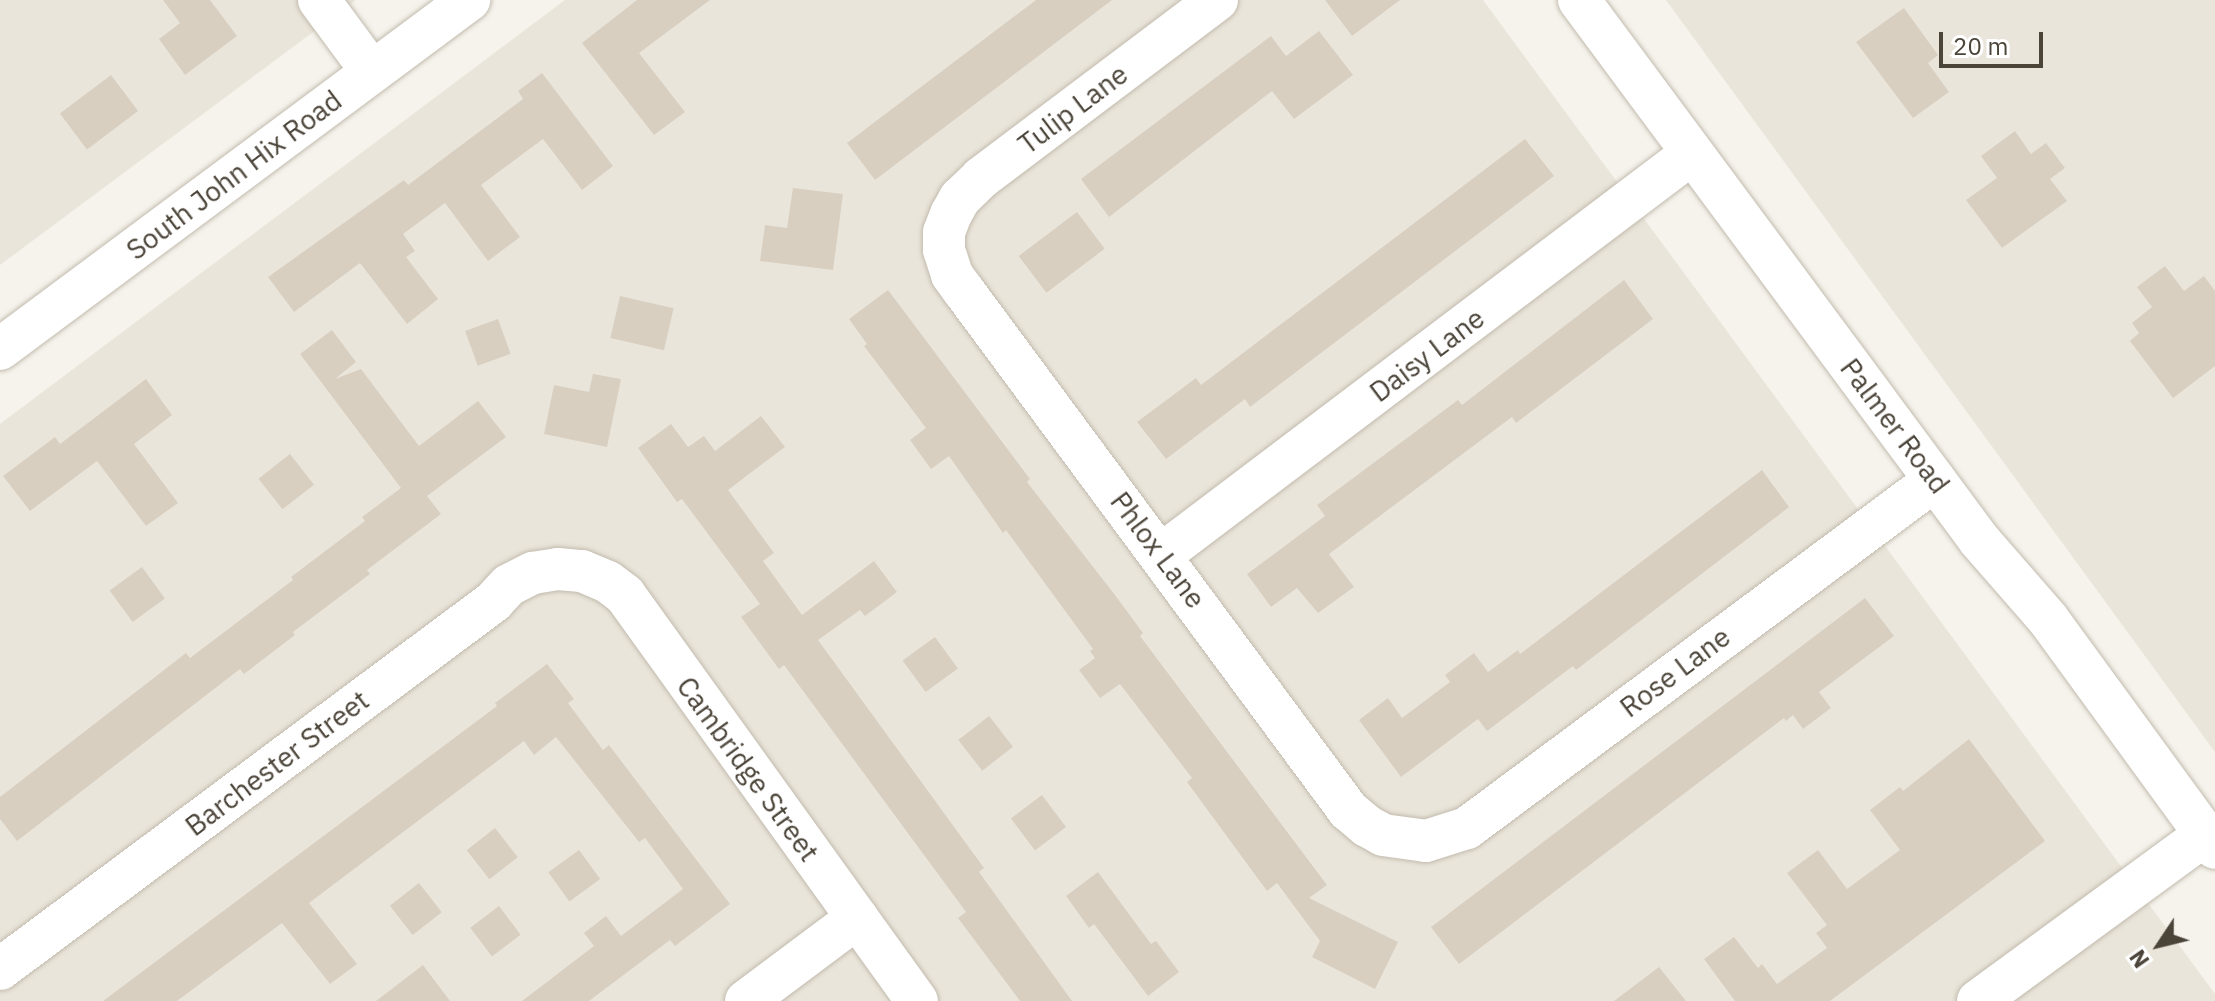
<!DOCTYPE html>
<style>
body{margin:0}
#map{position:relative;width:2215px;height:1001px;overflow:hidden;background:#f6f3ec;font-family:"IBM Plex Sans",sans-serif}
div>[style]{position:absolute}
.residential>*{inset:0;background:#eae5da}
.building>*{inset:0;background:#d8cfc1;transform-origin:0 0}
.roads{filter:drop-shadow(0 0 2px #c2bbae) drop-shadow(0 0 2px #c2bbae)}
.minor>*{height:42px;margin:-21px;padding:0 21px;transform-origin:21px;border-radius:21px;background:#fff}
span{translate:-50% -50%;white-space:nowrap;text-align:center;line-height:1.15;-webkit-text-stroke:6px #fff;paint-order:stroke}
.street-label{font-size:28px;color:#4b4439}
.north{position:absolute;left:2119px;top:905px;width:80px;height:80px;-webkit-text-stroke:6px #fff;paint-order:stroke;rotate:235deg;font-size:22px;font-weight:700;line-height:32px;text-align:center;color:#4b4439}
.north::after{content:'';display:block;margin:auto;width:28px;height:36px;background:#4b4439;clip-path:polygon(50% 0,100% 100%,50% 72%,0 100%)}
.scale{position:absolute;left:1939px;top:32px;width:104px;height:36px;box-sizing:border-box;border:4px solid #4b4439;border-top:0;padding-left:10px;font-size:24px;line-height:28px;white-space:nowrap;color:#4b4439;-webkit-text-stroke:6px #fff;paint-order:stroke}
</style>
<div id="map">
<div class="residential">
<div style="clip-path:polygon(0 0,356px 0,0 265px)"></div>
<div style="clip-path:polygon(565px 0,1483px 0,2215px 994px,2215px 1001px,0 1001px,0 424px)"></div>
<div style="clip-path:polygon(1666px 0,2215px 0,2215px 752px)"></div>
</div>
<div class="building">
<div style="clip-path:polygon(163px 0,210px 0,237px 36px,185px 75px,159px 39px,180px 23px)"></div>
<div style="clip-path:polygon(637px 0,710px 0,639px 53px,685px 112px,654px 135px,582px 43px)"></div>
<div style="clip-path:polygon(1036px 0,1112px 0,875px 180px,847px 143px)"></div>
<div style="clip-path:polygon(1325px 0,1400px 0,1352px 36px)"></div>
<div style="clip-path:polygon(1904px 8px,1938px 55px,1928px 63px,1949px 92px,1913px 118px,1856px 42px)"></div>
<div style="clip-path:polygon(1319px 31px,1353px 75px,1294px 119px,1272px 91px,1109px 217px,1081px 179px,1271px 36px,1286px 56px)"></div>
<div style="clip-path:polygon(542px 73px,613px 166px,582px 190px,543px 139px,481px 185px,520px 237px,488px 261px,445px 203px,403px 234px,415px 251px,406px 257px,438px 299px,407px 324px,360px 263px,294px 312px,268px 277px,404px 180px,408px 185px,523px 99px,518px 91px)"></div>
<div style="left:111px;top:75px;width:45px;height:64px;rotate:53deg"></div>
<div style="clip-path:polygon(2015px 131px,2031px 154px,2046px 143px,2065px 168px,2050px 179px,2067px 201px,2002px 248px,1966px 200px,1997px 178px,1981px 156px)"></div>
<div style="clip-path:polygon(1525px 139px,1554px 176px,1250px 407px,1245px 399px,1166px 459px,1137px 422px,1196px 378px,1201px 385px)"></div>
<div style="clip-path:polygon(793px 188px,843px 194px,833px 270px,760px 261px,765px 225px,787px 228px)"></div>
<div style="left:1077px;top:212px;width:46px;height:73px;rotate:53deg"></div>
<div style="clip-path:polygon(2165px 266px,2184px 291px,2204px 276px,2215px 291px,2215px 366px,2173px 398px,2130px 341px,2139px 333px,2132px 323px,2152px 307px,2137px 287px)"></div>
<div style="clip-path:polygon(1624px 280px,1653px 319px,1516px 423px,1512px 417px,1329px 554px,1354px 587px,1318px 613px,1297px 588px,1271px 607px,1247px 574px,1325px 516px,1317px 505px,1458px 400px,1462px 405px)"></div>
<div style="clip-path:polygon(888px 290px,1030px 479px,1027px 482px,1115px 595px,1143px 633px,1140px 636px,1327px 885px,1309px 898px,1398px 942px,1375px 989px,1312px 957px,1320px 941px,1277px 883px,1267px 891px,1187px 782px,1192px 778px,1120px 684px,1100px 698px,1079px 670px,1095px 658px,1090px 651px,1093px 649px,1006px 530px,1003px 533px,949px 456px,931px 469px,910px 440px,926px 428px,864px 346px,867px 344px,849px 319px)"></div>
<div style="left:620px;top:296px;width:55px;height:43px;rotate:13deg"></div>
<div style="left:498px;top:319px;width:37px;height:35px;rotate:70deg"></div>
<div style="clip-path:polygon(332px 330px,356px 362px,335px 379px,361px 369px,419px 446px,478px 401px,506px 437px,427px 496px,441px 514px,367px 570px,370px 574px,293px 632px,295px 635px,244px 674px,240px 669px,17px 841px,0 819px,0 797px,186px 653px,190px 658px,293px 580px,291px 577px,365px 521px,362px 517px,401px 488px,300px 354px)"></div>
<div style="clip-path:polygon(593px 374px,621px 379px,607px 447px,544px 434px,554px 385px,589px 392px)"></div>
<div style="clip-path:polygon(146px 379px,172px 415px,134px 444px,178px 503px,146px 526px,97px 461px,30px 511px,3px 476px,55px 437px,60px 444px)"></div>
<div style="clip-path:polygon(761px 416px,785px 447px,728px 490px,774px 553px,763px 561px,802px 615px,874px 561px,897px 592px,865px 616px,860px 610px,818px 640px,984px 868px,979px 872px,1072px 1001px,1020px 1001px,958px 918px,966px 912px,784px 665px,779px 669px,741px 617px,760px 604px,682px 499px,677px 502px,638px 448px,671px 424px,688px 447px,704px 436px,715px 451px)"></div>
<div style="left:290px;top:454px;width:39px;height:40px;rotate:52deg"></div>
<div style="clip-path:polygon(1762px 470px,1789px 507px,1576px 670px,1573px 666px,1487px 731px,1478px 719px,1401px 777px,1359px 720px,1388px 698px,1402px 718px,1450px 682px,1445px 675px,1474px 653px,1488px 672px,1518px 650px,1520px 654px)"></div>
<div style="left:142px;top:567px;width:39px;height:40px;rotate:54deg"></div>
<div style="clip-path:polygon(1865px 598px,1894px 636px,1819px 692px,1831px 708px,1803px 729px,1793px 715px,1786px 721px,1784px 718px,1459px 964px,1431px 927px)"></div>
<div style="left:935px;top:637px;width:39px;height:40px;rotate:54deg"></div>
<div style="clip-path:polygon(547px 664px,574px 699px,568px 703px,603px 750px,609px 745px,730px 904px,675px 946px,670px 940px,589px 1001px,522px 1001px,594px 946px,584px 933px,606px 916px,621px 936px,683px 889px,645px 838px,639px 842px,556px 737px,534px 755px,524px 741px,309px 903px,357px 964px,330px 984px,282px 923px,177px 1001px,103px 1001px,497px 706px,495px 703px)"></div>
<div style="left:989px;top:716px;width:39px;height:39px;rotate:52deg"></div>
<div style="clip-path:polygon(1969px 739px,2045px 841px,1830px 1001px,1735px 1001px,1704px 959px,1734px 937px,1758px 968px,1762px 964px,1777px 984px,1827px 948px,1816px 933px,1827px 925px,1787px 873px,1818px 850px,1847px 889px,1900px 850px,1870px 810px,1900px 787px,1903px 791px)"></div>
<div style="left:1042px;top:795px;width:40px;height:39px;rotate:53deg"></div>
<div style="left:495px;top:828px;width:37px;height:36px;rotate:52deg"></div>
<div style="left:579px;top:850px;width:36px;height:38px;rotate:54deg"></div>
<div style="clip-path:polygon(1098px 872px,1151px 944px,1156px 941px,1179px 972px,1148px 996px,1094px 924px,1089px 928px,1066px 896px)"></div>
<div style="left:419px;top:883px;width:37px;height:37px;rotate:52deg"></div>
<div style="left:499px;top:906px;width:36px;height:36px;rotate:53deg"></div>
<div style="clip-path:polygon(423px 965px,450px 1001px,376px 1001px)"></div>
<div style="clip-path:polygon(1659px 967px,1686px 1001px,1614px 1001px)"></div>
</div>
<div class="roads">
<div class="minor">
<div style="left:319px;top:0;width:89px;rotate:53.6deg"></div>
<div style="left:1217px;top:0;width:296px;rotate:143deg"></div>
<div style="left:981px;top:178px;width:29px;rotate:136deg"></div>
<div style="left:960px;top:198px;width:18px;rotate:119deg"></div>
<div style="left:951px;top:214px;width:19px;rotate:111deg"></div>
<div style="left:944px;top:232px;width:18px;rotate:90deg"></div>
<div style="left:944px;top:250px;width:26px;rotate:72deg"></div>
<div style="left:952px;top:275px;width:19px;rotate:54deg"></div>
<div style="left:963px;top:290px;width:647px;rotate:53.48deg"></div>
<div style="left:1348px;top:810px;width:25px;rotate:40deg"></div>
<div style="left:1367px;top:826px;width:18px;rotate:29deg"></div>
<div style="left:1383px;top:835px;width:43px;rotate:7.9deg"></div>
<div style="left:1426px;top:841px;width:43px;rotate:-17.6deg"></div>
<div style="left:1467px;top:828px;width:583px;rotate:-36.63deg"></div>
<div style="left:1579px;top:0;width:673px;rotate:53.45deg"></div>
<div style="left:1980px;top:541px;width:103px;rotate:48.9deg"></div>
<div style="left:2048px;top:619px;width:283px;rotate:53.9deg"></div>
<div style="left:0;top:349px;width:585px;rotate:-36.65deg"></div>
<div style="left:1162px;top:554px;width:663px;rotate:-37.09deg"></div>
<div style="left:0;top:969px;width:615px;rotate:-36.66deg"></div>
<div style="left:493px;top:602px;width:23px;rotate:-47deg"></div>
<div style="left:509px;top:585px;width:27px;rotate:-27deg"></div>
<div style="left:533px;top:573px;width:25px;rotate:-9deg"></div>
<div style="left:558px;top:569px;width:24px;rotate:5deg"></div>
<div style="left:582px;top:571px;width:28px;rotate:23deg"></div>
<div style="left:608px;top:582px;width:21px;rotate:37deg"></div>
<div style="left:625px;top:595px;width:500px;rotate:54.28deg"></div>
<div style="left:746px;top:1001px;width:139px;rotate:-36.8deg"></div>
<div style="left:1978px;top:1001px;width:281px;rotate:-36.2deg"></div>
</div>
</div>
<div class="street-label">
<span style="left:1073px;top:109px;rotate:-37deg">Tulip Lane</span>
<span style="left:234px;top:175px;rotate:-37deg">South John Hix Road</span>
<span style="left:1427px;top:355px;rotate:-37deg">Daisy Lane</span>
<span style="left:1895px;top:426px;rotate:53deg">Palmer Road</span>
<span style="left:1158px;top:550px;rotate:53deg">Phlox Lane</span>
<span style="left:1675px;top:672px;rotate:-37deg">Rose Lane</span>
<span style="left:277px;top:763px;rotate:-37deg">Barchester Street</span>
<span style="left:748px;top:769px;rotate:54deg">Cambridge Street</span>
</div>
<div class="north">N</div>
<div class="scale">20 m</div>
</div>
